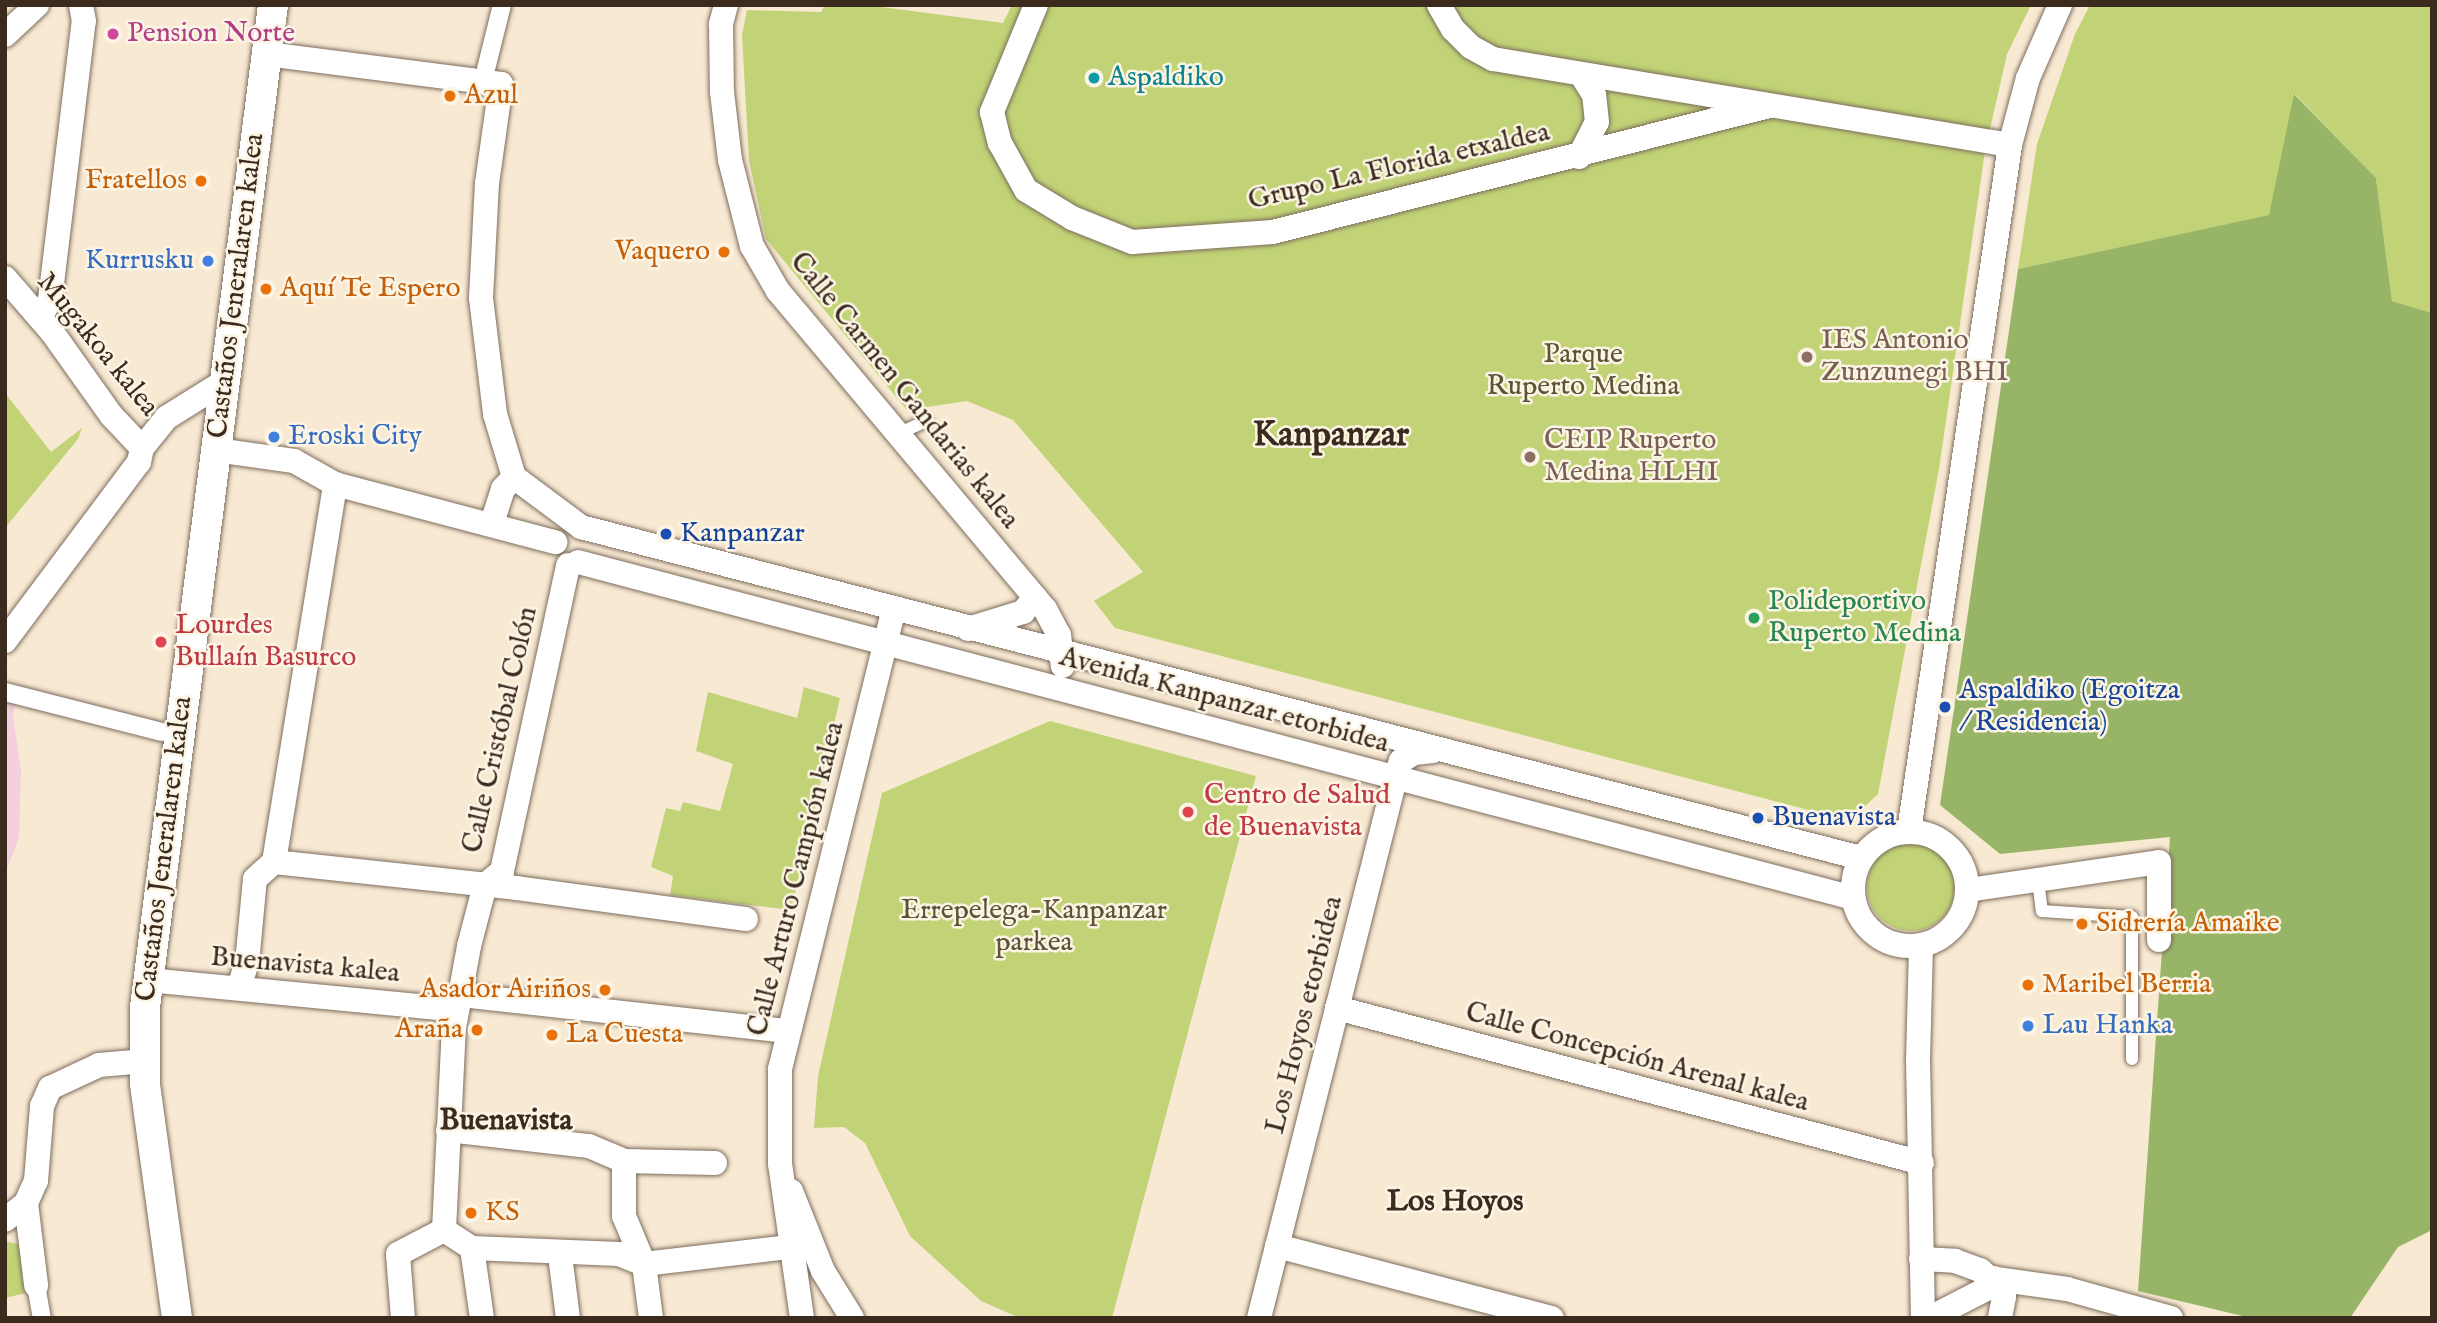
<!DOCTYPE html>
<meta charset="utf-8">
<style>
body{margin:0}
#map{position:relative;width:2437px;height:1323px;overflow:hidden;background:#f8e9d3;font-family:"IM FELL English",serif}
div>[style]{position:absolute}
.built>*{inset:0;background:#f4cfdd}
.green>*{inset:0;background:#c1d376}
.round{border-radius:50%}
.forest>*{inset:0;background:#98b567}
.roads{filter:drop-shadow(0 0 2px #7d6d5d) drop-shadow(0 0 2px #7d6d5d)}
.service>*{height:12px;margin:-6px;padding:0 6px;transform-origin:6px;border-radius:6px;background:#fff}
.pedestrian>*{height:18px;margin:-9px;padding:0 9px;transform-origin:9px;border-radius:9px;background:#fff}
.minor>*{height:24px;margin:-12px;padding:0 12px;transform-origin:12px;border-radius:12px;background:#fff}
.minor>.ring{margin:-12px;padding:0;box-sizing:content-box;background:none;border:24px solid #fff;border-radius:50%}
.tertiary>*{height:30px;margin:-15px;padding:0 15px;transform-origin:15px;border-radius:15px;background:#fff}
.dots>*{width:19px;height:19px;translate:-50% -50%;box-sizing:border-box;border:4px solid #fcf5e5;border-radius:50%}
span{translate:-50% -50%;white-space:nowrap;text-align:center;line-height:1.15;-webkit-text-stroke:5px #fcf5e5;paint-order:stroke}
.hotel-label{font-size:28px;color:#b23c85}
.left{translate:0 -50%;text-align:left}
.culture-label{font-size:28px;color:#0d838f}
.food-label{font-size:28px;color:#c56008}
.right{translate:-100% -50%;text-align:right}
.street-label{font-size:28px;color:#3b2a1e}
.shop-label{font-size:28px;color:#366cbe}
.education-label{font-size:28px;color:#785e54}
.park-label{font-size:28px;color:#5c5434}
.transit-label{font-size:28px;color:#164399}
.leisure-label{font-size:28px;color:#27864d}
.health-label{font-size:28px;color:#be3a42}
.neighbourhood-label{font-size:30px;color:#3b2a1e;font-weight:700}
.district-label{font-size:35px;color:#3b2a1e;font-weight:700}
.frame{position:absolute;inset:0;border:7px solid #3b2a1e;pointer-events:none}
</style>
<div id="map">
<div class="built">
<div style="clip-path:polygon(5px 697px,16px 700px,13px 716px,21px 769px,19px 838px,5px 874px)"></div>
</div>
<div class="green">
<div style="clip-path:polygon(825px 5px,866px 5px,1003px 23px,1012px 5px,2031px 5px,2007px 54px,1985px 151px,1939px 469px,1878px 794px,1860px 811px,1839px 818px,1115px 628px,1094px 601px,1143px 572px,1013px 420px,967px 401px,907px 410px,766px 239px,749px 161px,742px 35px,747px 10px,821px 12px)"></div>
<div style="clip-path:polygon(2090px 5px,2432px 5px,2432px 313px,2392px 301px,2376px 178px,2295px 94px,2270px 215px,2018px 269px,2037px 144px,2075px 34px)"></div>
<div style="clip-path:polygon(5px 393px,51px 452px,82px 428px,78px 439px,5px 528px)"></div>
<div style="clip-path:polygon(804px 687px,840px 698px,791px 910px,670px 895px,673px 876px,651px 867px,666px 808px,680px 811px,683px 802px,720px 811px,733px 764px,696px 751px,708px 692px,797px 718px)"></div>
<div style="clip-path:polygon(1050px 721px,1256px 776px,1112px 1318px,1020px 1318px,981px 1301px,910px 1236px,865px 1143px,844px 1127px,814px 1128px,818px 1076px,882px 793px)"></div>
<div class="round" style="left:1867px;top:843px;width:88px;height:88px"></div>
<div style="clip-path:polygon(5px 1241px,21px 1245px,26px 1293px,5px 1298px)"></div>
</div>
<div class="forest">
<div style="clip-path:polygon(2294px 94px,2376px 178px,2392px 301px,2432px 313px,2432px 1230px,2398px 1247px,2350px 1318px,2251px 1318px,2138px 1291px,2170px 837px,2000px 854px,1940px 805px,2018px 269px,2269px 215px)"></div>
</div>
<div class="roads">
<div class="service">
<div style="left:898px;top:434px;width:31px;rotate:-25deg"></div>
<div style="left:2038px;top:880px;width:31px;rotate:83deg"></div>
<div style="left:2042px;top:911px;width:90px;rotate:3.8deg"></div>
<div style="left:2132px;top:917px;width:142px;rotate:90deg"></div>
</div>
<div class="pedestrian">
<div style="left:486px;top:69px;width:66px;rotate:-76deg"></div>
<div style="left:5px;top:692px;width:162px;rotate:14.3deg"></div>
<div style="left:36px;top:1285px;width:34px;rotate:80deg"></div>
</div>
<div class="minor">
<div style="left:726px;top:5px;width:20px;rotate:105deg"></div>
<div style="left:721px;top:24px;width:68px;rotate:89.2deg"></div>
<div style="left:722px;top:92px;width:68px;rotate:83.3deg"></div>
<div style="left:730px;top:160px;width:89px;rotate:75.7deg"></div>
<div style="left:752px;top:246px;width:52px;rotate:60deg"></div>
<div style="left:778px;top:291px;width:415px;rotate:50deg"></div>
<div style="left:1045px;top:609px;width:30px;rotate:62deg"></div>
<div style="left:1059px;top:635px;width:31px;rotate:83deg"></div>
<div style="left:1036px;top:5px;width:116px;rotate:112.4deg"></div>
<div style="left:992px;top:112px;width:32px;rotate:76deg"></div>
<div style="left:1000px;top:143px;width:54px;rotate:61deg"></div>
<div style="left:1026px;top:190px;width:54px;rotate:31.3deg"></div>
<div style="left:1072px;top:218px;width:65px;rotate:21.8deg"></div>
<div style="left:1132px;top:242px;width:141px;rotate:-4.1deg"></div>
<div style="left:1273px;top:232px;width:512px;rotate:-14.25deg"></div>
<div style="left:1439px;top:5px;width:28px;rotate:60deg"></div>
<div style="left:1453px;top:29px;width:25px;rotate:45deg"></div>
<div style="left:1471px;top:47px;width:25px;rotate:29deg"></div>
<div style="left:1493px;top:59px;width:524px;rotate:9.44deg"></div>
<div style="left:5px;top:35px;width:44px;rotate:-43.2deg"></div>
<div style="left:267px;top:54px;width:236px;rotate:7.3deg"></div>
<div style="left:501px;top:84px;width:100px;rotate:98deg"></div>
<div style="left:487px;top:183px;width:115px;rotate:93deg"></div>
<div style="left:481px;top:298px;width:117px;rotate:83.1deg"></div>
<div style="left:495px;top:414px;width:66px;rotate:73.2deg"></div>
<div style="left:514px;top:477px;width:84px;rotate:36.7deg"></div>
<div style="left:581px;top:527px;width:1322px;rotate:14.5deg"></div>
<div style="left:1579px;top:157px;width:39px;rotate:-63deg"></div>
<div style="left:1597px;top:122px;width:27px;rotate:-96deg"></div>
<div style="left:1594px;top:95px;width:22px;rotate:-122deg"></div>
<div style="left:5px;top:278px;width:72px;rotate:49deg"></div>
<div style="left:52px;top:332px;width:102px;rotate:54.6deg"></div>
<div style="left:111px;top:415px;width:45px;rotate:46.8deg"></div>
<div style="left:40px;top:318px;width:21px;rotate:-61deg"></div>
<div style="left:50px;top:300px;width:281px;rotate:-83.1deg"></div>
<div style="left:84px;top:21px;width:16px;rotate:-101deg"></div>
<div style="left:216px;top:450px;width:79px;rotate:8deg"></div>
<div style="left:294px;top:461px;width:47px;rotate:29.3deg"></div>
<div style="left:335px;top:484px;width:228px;rotate:14.8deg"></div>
<div style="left:492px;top:523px;width:36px;rotate:-72deg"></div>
<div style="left:503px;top:489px;width:16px;rotate:-47deg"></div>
<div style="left:578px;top:562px;width:1319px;rotate:14.76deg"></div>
<div style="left:968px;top:629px;width:58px;rotate:-17.2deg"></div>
<div style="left:1023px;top:612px;width:19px;rotate:-51deg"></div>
<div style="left:5px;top:641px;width:224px;rotate:-53.2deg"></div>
<div style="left:139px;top:462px;width:14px;rotate:-78deg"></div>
<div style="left:142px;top:448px;width:38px;rotate:-51deg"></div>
<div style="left:166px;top:418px;width:70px;rotate:-32.1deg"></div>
<div style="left:1909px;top:831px;width:693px;rotate:-81.62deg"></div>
<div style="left:2010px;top:145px;width:69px;rotate:-75deg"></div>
<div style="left:2028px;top:78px;width:80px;rotate:-66.3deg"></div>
<div class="ring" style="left:1853px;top:832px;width:90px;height:90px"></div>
<div style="left:274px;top:862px;width:243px;rotate:6.1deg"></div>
<div style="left:516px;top:888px;width:232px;rotate:7.7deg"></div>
<div style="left:1968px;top:890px;width:193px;rotate:-8.3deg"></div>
<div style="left:2159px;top:862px;width:78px;rotate:90deg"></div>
<div style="left:1921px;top:946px;width:113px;rotate:91.5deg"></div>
<div style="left:1918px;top:1059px;width:259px;rotate:88.9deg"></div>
<div style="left:148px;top:980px;width:310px;rotate:5.5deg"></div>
<div style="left:239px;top:987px;width:25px;rotate:-72deg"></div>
<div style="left:247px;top:963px;width:84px;rotate:-84.6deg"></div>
<div style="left:255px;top:879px;width:25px;rotate:-42deg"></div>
<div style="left:274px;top:862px;width:383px;rotate:-80.8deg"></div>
<div style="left:460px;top:995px;width:329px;rotate:6.3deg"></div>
<div style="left:1337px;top:1008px;width:605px;rotate:14.84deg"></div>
<div style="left:448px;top:1130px;width:142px;rotate:6.5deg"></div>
<div style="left:589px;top:1146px;width:38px;rotate:23deg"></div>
<div style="left:624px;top:1161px;width:91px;rotate:1.3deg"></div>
<div style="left:624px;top:1161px;width:55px;rotate:90deg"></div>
<div style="left:624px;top:1216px;width:52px;rotate:67.4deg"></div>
<div style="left:644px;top:1264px;width:54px;rotate:82.6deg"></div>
<div style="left:791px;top:1191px;width:86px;rotate:68.2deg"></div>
<div style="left:823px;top:1271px;width:55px;rotate:58.3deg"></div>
<div style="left:26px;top:1203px;width:83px;rotate:83deg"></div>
<div style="left:5px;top:1220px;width:27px;rotate:-39deg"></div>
<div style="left:26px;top:1203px;width:24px;rotate:-66deg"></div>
<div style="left:36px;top:1181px;width:75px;rotate:-85.4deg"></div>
<div style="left:42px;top:1106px;width:20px;rotate:-66deg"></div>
<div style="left:50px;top:1088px;width:54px;rotate:-25.1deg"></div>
<div style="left:99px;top:1065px;width:46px;rotate:-5deg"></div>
<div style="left:444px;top:1230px;width:202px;rotate:-87.2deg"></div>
<div style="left:454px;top:1028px;width:83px;rotate:-79.6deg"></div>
<div style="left:469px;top:946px;width:63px;rotate:-75.3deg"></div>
<div style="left:485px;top:885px;width:22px;rotate:-39deg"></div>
<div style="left:502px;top:871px;width:313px;rotate:-77.8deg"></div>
<div style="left:444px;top:1230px;width:33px;rotate:33deg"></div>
<div style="left:472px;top:1248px;width:147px;rotate:2.3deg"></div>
<div style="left:619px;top:1254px;width:27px;rotate:22deg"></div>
<div style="left:644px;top:1264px;width:145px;rotate:-6.7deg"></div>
<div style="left:1277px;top:1246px;width:284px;rotate:14.7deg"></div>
<div style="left:472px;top:1248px;width:71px;rotate:81.9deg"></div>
<div style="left:560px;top:1255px;width:64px;rotate:82.8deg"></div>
<div style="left:1921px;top:1259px;width:34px;rotate:3deg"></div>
<div style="left:1955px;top:1261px;width:27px;rotate:20deg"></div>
<div style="left:1980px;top:1270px;width:12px;rotate:42deg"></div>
<div style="left:1989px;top:1278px;width:9px;rotate:84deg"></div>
<div style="left:1990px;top:1287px;width:68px;rotate:152.7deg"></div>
<div style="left:1989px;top:1278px;width:79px;rotate:8deg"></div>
<div style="left:2067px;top:1289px;width:108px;rotate:15.6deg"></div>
<div style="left:1994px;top:1278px;width:21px;rotate:62deg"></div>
<div style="left:2004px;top:1297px;width:21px;rotate:101deg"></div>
<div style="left:403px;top:1318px;width:64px;rotate:-94.5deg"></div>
<div style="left:398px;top:1254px;width:52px;rotate:-27.6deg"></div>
<div style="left:802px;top:1318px;width:156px;rotate:-98.1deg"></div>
<div style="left:780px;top:1164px;width:95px;rotate:-90deg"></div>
<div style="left:780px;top:1069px;width:472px;rotate:-76.1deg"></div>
<div style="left:1259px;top:1318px;width:556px;rotate:-75.84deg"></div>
<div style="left:1395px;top:779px;width:19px;rotate:-72deg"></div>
<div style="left:1401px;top:761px;width:15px;rotate:-32deg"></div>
<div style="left:1414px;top:753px;width:19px;rotate:-6deg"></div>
</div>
<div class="tertiary">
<div style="left:177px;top:1318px;width:237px;rotate:-97.8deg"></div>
<div style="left:145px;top:1083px;width:76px;rotate:-90deg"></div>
<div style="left:145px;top:1007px;width:1010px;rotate:-82.72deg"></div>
</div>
</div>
<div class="dots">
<div style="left:113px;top:34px;background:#d1479c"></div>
<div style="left:1094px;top:78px;background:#0f9aa8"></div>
<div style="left:450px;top:96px;background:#e8710a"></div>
<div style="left:201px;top:181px;background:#e8710a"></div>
<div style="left:724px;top:252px;background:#e8710a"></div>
<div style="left:208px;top:261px;background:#3f7fe0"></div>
<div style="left:266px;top:289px;background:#e8710a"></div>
<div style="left:1807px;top:357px;background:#8d6e63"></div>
<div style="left:274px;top:437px;background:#3f7fe0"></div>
<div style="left:1530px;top:457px;background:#8d6e63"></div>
<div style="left:666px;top:534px;background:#1a4fb4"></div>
<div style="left:1754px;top:618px;background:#2e9e5b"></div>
<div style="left:161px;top:642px;background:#e0444e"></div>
<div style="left:1945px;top:707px;background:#1a4fb4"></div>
<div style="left:1188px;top:812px;background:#e0444e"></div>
<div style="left:1758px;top:818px;background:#1a4fb4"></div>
<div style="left:2082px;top:924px;background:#e8710a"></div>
<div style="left:2028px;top:985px;background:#e8710a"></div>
<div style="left:605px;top:990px;background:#e8710a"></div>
<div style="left:2028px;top:1026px;background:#3f7fe0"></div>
<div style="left:477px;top:1030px;background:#e8710a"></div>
<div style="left:552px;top:1035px;background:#e8710a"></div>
<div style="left:471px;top:1213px;background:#e8710a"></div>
</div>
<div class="hotel-label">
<span class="left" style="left:127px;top:34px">Pension Norte</span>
</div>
<div class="culture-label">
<span class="left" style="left:1108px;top:78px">Aspaldiko</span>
</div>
<div class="food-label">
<span class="left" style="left:464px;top:96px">Azul</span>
<span class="right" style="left:187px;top:181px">Fratellos</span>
<span class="right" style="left:710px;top:252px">Vaquero</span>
<span class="left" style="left:280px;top:289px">Aquí Te Espero</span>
<span class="left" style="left:2096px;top:924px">Sidrería Amaike</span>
<span class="left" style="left:2042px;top:985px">Maribel Berria</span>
<span class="right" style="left:591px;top:990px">Asador Airiños</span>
<span class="right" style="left:463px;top:1030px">Araña</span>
<span class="left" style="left:566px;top:1035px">La Cuesta</span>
<span class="left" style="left:485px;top:1213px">KS</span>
</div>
<div class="street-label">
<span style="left:1399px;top:167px;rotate:-13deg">Grupo La Florida etxaldea</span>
<span style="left:237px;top:286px;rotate:-83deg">Castaños Jeneralaren kalea</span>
<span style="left:97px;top:345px;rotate:51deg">Mugakoa kalea</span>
<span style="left:904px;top:391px;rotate:51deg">Calle Carmen Gandarias kalea</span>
<span style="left:1224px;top:701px;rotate:15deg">Avenida Kanpanzar etorbidea</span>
<span style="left:501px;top:730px;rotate:-77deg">Calle Cristóbal Colón</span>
<span style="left:165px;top:849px;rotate:-83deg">Castaños Jeneralaren kalea</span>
<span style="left:797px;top:879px;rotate:-76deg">Calle Arturo Campión kalea</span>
<span style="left:305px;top:966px;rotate:5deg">Buenavista kalea</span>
<span style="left:1305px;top:1015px;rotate:-76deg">Los Hoyos etorbidea</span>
<span style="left:1637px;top:1058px;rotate:15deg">Calle Concepción Arenal kalea</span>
</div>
<div class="shop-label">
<span class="right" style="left:194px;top:261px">Kurrusku</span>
<span class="left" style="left:288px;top:437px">Eroski City</span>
<span class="left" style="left:2042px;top:1026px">Lau Hanka</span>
</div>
<div class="education-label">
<span class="left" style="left:1821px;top:357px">IES Antonio<br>Zunzunegi BHI</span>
<span class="left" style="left:1544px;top:457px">CEIP Ruperto<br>Medina HLHI</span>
</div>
<div class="park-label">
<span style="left:1583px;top:371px">Parque<br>Ruperto Medina</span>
<span style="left:1034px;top:927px">Errepelega-Kanpanzar<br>parkea</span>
</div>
<div class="transit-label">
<span class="left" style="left:680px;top:534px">Kanpanzar</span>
<span class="left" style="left:1959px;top:707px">Aspaldiko (Egoitza<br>/ Residencia)</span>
<span class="left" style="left:1772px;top:818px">Buenavista</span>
</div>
<div class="leisure-label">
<span class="left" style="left:1768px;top:618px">Polideportivo<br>Ruperto Medina</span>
</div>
<div class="health-label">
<span class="left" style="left:175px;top:642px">Lourdes<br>Bullaín Basurco</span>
<span class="left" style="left:1204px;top:812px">Centro de Salud<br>de Buenavista</span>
</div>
<div class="neighbourhood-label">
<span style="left:506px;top:1121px">Buenavista</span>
<span style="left:1455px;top:1202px">Los Hoyos</span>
</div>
<div class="district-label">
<span style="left:1331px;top:436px">Kanpanzar</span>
</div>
<div class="frame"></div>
</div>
